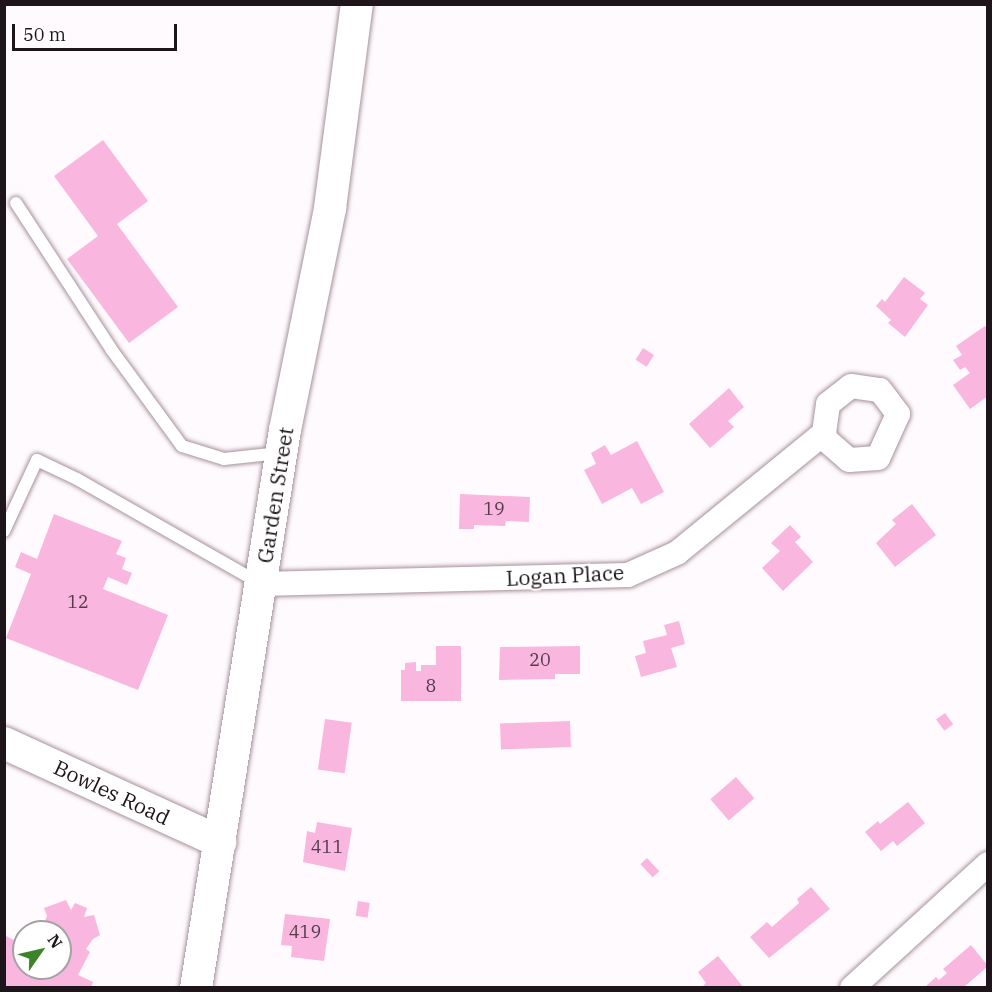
<!DOCTYPE html>
<style>
body{margin:0}
#map{position:relative;width:992px;height:992px;overflow:hidden;background:#fffafd;font-family:"IBM Plex Serif",serif}
div>[style]{position:absolute}
.building>*{inset:0;background:#f9b6df;transform-origin:0 0}
.roads{filter:drop-shadow(0 0 2px #a7919e) drop-shadow(0 0 2px #a7919e)}
.service>*{height:12px;margin:-6px;padding:0 6px;transform-origin:6px;border-radius:6px;background:#fff}
.minor>*{height:24px;margin:-12px;padding:0 12px;transform-origin:12px;border-radius:12px;background:#fff}
.tertiary>*{height:32px;margin:-16px;padding:0 16px;transform-origin:16px;border-radius:16px;background:#fff}
span{translate:-50% -50%;white-space:nowrap;text-align:center;line-height:1.15;-webkit-text-stroke:4.5px #fff;paint-order:stroke}
.number-label{font-size:18px;color:#543d4b}
.number-label span{-webkit-text-stroke-width:0}
.street-label{font-size:21px;color:#1d151a}
.frame{position:absolute;inset:0;border:6px solid #1d151a;pointer-events:none}
.north{position:absolute;left:12px;top:920px;width:60px;height:60px;box-sizing:border-box;background:#fff;border:2px solid #a5a1a3;border-radius:50%;rotate:56deg;font-size:16px;font-weight:700;line-height:24px;text-align:center;color:#1d151a}
.north::after{content:'';display:block;margin:auto;width:21px;height:27px;background:#3d8328;clip-path:polygon(50% 0,100% 100%,50% 72%,0 100%)}
.scale{position:absolute;left:12px;top:24px;width:165px;height:27px;box-sizing:border-box;border:3px solid #1d151a;border-top:0;padding-left:8px;font-size:18px;line-height:21px;white-space:nowrap;color:#1d151a;-webkit-text-stroke:4px #fff;paint-order:stroke}
</style>
<div id="map">
<div class="building">
<div style="clip-path:polygon(103px 140px,148px 201px,117px 224px,178px 307px,129px 343px,67px 259px,98px 236px,54px 176px)"></div>
<div style="clip-path:polygon(904px 277px,925px 293px,920px 299px,928px 305px,905px 337px,888px 323px,891px 320px,876px 306px,882px 299px,885px 302px)"></div>
<div style="clip-path:polygon(985px 326px,988px 330px,988px 396px,970px 409px,953px 385px,970px 373px,965px 367px,960px 370px,953px 360px,962px 355px,956px 346px)"></div>
<div style="left:643px;top:348px;width:13px;height:14px;rotate:32deg"></div>
<div style="clip-path:polygon(729px 388px,744px 407px,728px 421px,734px 427px,710px 448px,689px 424px)"></div>
<div style="clip-path:polygon(637px 441px,664px 492px,641px 504px,632px 488px,602px 504px,584px 470px,596px 464px,591px 453px,605px 445px,611px 455px)"></div>
<div style="clip-path:polygon(460px 494px,530px 497px,529px 522px,506px 521px,505px 526px,474px 525px,474px 529px,459px 529px)"></div>
<div style="clip-path:polygon(912px 504px,936px 535px,895px 567px,876px 543px,896px 524px,892px 520px)"></div>
<div style="clip-path:polygon(54px 514px,122px 541px,116px 554px,126px 558px,122px 569px,132px 573px,127px 585px,108px 577px,103px 589px,168px 615px,138px 690px,6px 638px,31px 574px,15px 567px,21px 552px,37px 559px)"></div>
<div style="clip-path:polygon(790px 525px,801px 537px,795px 542px,813px 562px,783px 591px,762px 568px,780px 551px,771px 543px)"></div>
<div style="clip-path:polygon(679px 621px,685px 644px,671px 648px,677px 667px,641px 677px,635px 656px,646px 653px,643px 641px,667px 635px,664px 625px)"></div>
<div style="clip-path:polygon(436px 646px,461px 646px,461px 701px,401px 701px,401px 670px,405px 670px,405px 663px,416px 662px,416px 671px,421px 671px,421px 665px,436px 665px)"></div>
<div style="clip-path:polygon(580px 646px,580px 674px,555px 674px,555px 679px,499px 680px,500px 647px)"></div>
<div style="left:945px;top:713px;width:14px;height:11px;rotate:54deg"></div>
<div style="left:325px;top:719px;width:27px;height:51px;rotate:8deg"></div>
<div style="left:570px;top:721px;width:26px;height:70px;rotate:88deg"></div>
<div style="left:736px;top:777px;width:28px;height:34px;rotate:49deg"></div>
<div style="clip-path:polygon(908px 802px,925px 823px,897px 846px,893px 841px,881px 851px,865px 832px,878px 821px,880px 824px)"></div>
<div style="clip-path:polygon(317px 822px,352px 828px,345px 871px,303px 862px,307px 831px,315px 833px)"></div>
<div style="left:647px;top:858px;width:18px;height:9px;rotate:47deg"></div>
<div style="clip-path:polygon(811px 887px,830px 909px,769px 958px,750px 937px,767px 922px,772px 927px,799px 903px,797px 899px)"></div>
<div style="clip-path:polygon(66px 900px,71px 910px,75px 903px,87px 908px,84px 917px,94px 915px,100px 935px,93px 939px,86px 949px,90px 952px,78px 975px,93px 982px,91px 988px,4px 988px,4px 935px,24px 945px,24px 968px,60px 968px,60px 932px,34px 932px,39px 923px,43px 925px,47px 916px,44px 908px)"></div>
<div style="left:358px;top:901px;width:12px;height:15px;rotate:9deg"></div>
<div style="clip-path:polygon(285px 914px,330px 919px,324px 961px,291px 957px,292px 946px,281px 945px)"></div>
<div style="clip-path:polygon(971px 945px,988px 966px,963px 988px,928px 988px,926px 986px,936px 977px,939px 980px,947px 973px,943px 969px)"></div>
<div style="clip-path:polygon(718px 956px,744px 988px,701px 988px,706px 983px,698px 972px)"></div>
</div>
<div class="roads">
<div class="service">
<div style="left:16px;top:203px;width:174px;rotate:56.9deg"></div>
<div style="left:111px;top:349px;width:120px;rotate:53.8deg"></div>
<div style="left:182px;top:446px;width:44px;rotate:17.2deg"></div>
<div style="left:224px;top:459px;width:56px;rotate:-6.1deg"></div>
<div style="left:4px;top:531px;width:78px;rotate:-65.1deg"></div>
<div style="left:37px;top:460px;width:44px;rotate:25.4deg"></div>
<div style="left:77px;top:479px;width:210px;rotate:29.7deg"></div>
</div>
<div class="minor">
<div style="left:260px;top:584px;width:368px;rotate:-1.4deg"></div>
<div style="left:628px;top:575px;width:54px;rotate:-24.2deg"></div>
<div style="left:677px;top:553px;width:190px;rotate:-39.2deg"></div>
<div style="left:824px;top:433px;width:29px;rotate:-82deg"></div>
<div style="left:828px;top:404px;width:29px;rotate:-38deg"></div>
<div style="left:851px;top:386px;width:29px;rotate:8deg"></div>
<div style="left:880px;top:390px;width:30px;rotate:53deg"></div>
<div style="left:898px;top:414px;width:48px;rotate:114.4deg"></div>
<div style="left:878px;top:458px;width:29px;rotate:176deg"></div>
<div style="left:849px;top:460px;width:30px;rotate:-139deg"></div>
<div style="left:826px;top:440px;width:7px;rotate:-106deg"></div>
<div style="left:852px;top:988px;width:184px;rotate:-42.4deg"></div>
</div>
<div class="tertiary">
<div style="left:4px;top:743px;width:238px;rotate:24.6deg"></div>
<div style="left:196px;top:988px;width:565px;rotate:-80.94deg"></div>
<div style="left:285px;top:430px;width:227px;rotate:-78.5deg"></div>
<div style="left:330px;top:208px;width:206px;rotate:-82.5deg"></div>
</div>
</div>
<div class="number-label">
<span style="left:494px;top:509px">19</span>
<span style="left:78px;top:602px">12</span>
<span style="left:540px;top:660px">20</span>
<span style="left:431px;top:686px">8</span>
<span style="left:327px;top:847px">411</span>
<span style="left:305px;top:932px">419</span>
</div>
<div class="street-label">
<span style="left:275px;top:495px;rotate:-81deg">Garden Street</span>
<span style="left:565px;top:575px;rotate:-3deg">Logan Place</span>
<span style="left:112px;top:792px;rotate:25deg">Bowles Road</span>
</div>
<div class="frame"></div>
<div class="north">N</div>
<div class="scale">50 m</div>
</div>
